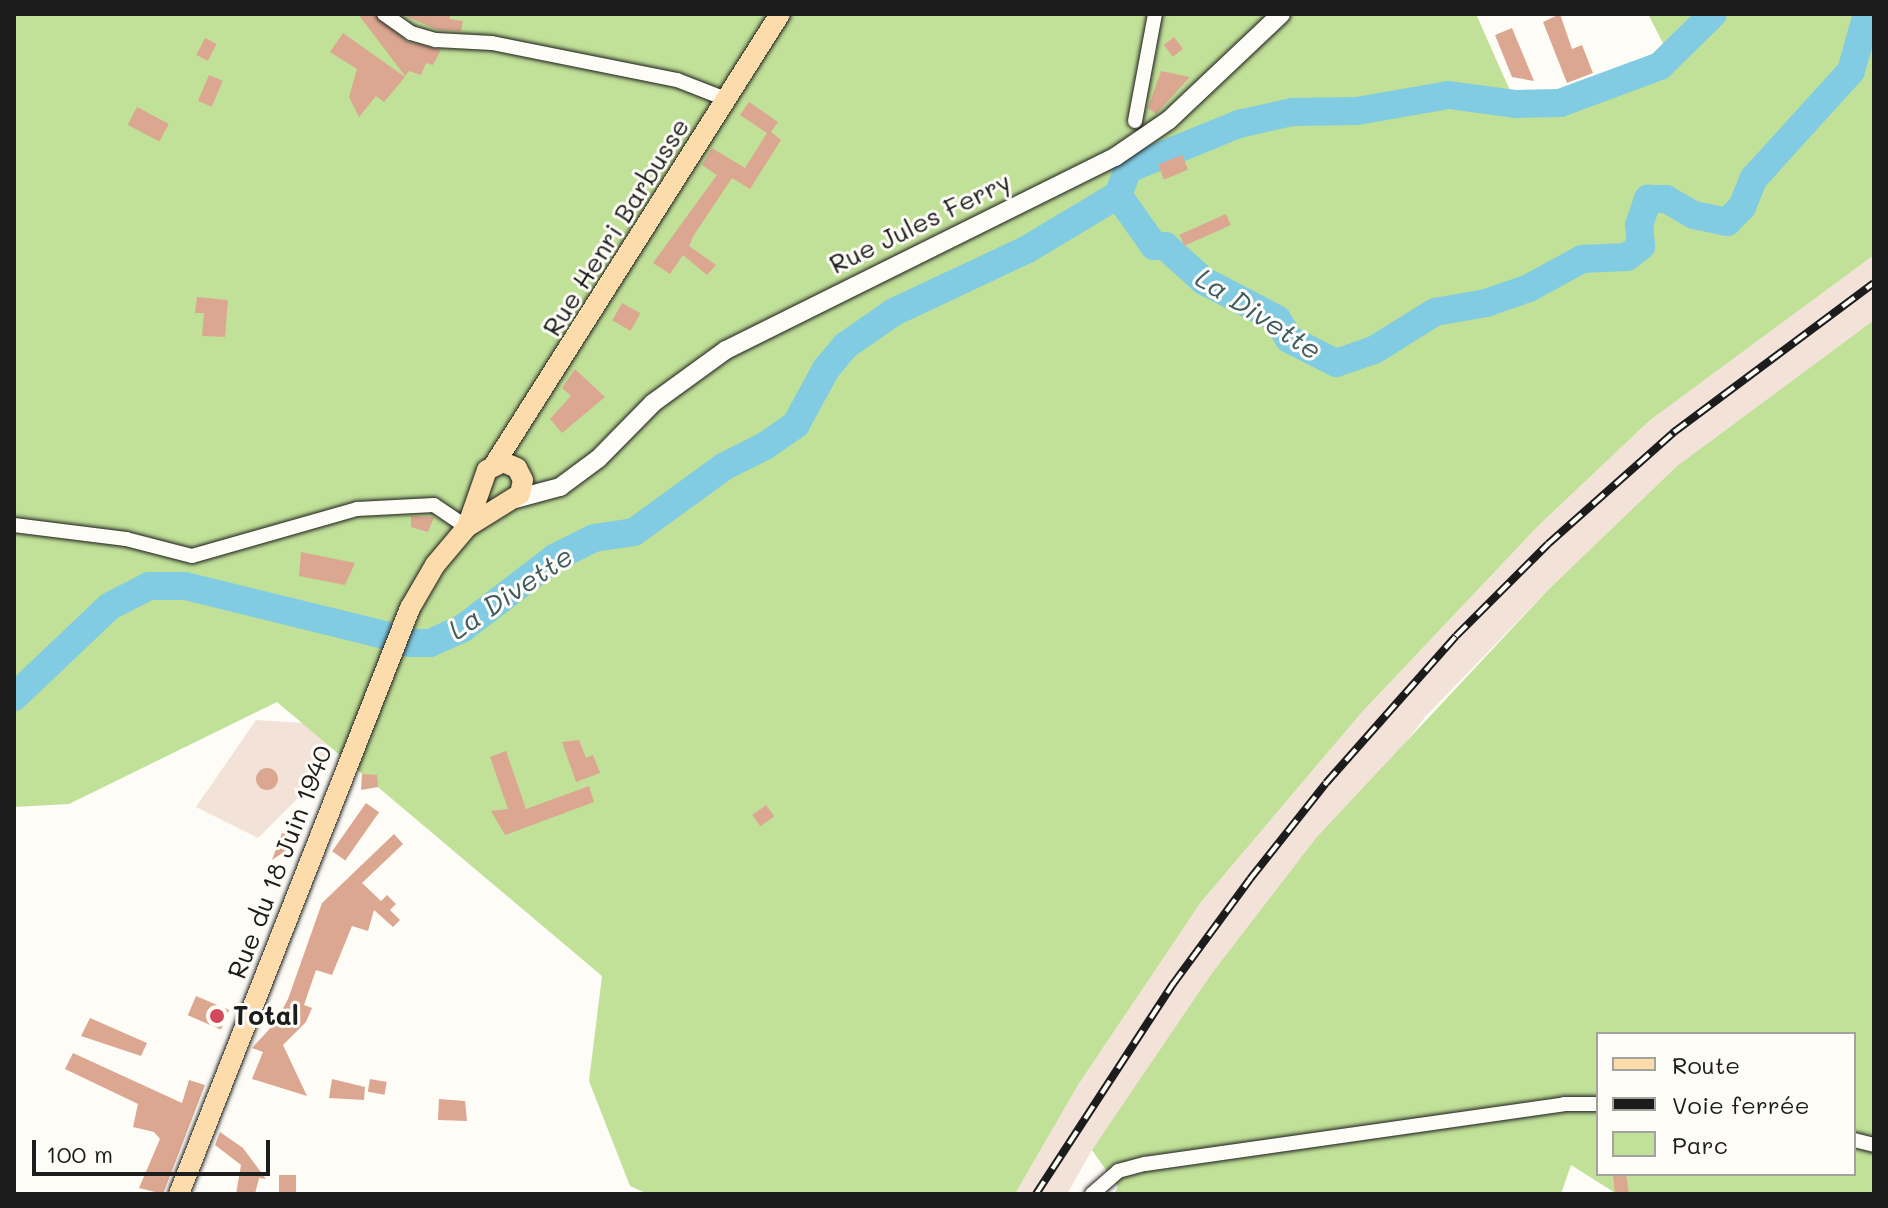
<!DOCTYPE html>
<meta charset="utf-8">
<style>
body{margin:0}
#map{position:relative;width:1888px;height:1208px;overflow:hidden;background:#fdfcf7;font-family:Mali,sans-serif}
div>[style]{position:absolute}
.built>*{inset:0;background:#f3e2d8}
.green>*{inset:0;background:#c1e098}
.river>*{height:28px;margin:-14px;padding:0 14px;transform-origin:14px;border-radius:14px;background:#81cce2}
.building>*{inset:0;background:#dca791;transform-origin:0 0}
.round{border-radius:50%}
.roads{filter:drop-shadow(0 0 2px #1c1c1c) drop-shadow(0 0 2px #1c1c1c)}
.street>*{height:14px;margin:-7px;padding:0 7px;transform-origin:7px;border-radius:7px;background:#fdfcf7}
.secondary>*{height:18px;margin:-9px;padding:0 9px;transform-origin:9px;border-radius:9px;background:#fdfcf7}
.primary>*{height:20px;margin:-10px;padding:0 10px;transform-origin:10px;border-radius:10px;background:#fddcac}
.rail>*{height:8px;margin-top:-4px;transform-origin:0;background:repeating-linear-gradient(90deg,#fdfcf7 0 15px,#1c1c1c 0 30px);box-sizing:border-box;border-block:2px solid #1c1c1c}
.dots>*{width:22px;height:22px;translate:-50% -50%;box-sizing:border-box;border:4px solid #fdfcf7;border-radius:50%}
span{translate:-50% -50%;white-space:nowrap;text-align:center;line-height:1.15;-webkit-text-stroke:6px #fdfcf7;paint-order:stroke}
.street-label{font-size:26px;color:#1c1c1c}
.poi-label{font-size:26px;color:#1c1c1c;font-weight:700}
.left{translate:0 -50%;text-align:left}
.water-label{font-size:28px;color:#3f5a61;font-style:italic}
.frame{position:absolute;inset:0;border:16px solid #1c1c1c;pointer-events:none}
.legend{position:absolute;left:1596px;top:1032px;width:260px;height:144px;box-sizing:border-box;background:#fdfcf7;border:2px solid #a3a29f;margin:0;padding:10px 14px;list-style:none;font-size:24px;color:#1c1c1c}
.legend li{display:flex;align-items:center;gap:16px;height:40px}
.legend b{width:40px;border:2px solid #a3a29f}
.scale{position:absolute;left:32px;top:1140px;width:238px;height:36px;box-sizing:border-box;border:4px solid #1c1c1c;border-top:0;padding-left:10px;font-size:24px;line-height:28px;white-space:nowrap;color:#1c1c1c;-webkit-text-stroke:6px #fdfcf7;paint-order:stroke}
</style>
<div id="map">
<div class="built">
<div style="clip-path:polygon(1874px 255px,1874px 320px,1677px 466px,1548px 590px,1425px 717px,1092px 1150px,1067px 1194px,1015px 1194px,1078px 1085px,1201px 902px,1362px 712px,1538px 526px,1649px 421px)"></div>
<div style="clip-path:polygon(256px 720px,336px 725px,321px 775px,258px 838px,196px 807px)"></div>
</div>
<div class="green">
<div style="clip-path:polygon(14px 14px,1476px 14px,1516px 104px,1560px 103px,1660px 66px,1670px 57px,1648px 14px,1874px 14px,1874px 255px,1649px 421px,1538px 526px,1362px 712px,1201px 902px,1078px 1085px,1015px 1194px,648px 1194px,630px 1186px,589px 1081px,602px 976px,277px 702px,69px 804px,14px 807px)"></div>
<div style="clip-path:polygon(evenodd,1874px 320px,1874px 1194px,1617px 1194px,1571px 1165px,1561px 1194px,1114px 1194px,1118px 1187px,1092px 1150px,1210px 976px,1316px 838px,1548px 590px,1677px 466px,1874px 320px,1598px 1034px,1854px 1034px,1854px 1174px,1598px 1174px,1598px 1034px)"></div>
</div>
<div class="river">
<div style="left:1118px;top:195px;width:62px;rotate:54.8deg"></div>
<div style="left:1154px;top:246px;width:11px"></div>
<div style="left:1165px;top:246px;width:52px;rotate:41.9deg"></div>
<div style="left:1204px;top:281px;width:82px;rotate:27.5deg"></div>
<div style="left:1277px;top:319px;width:23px;rotate:59deg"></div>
<div style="left:1289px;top:339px;width:53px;rotate:27.1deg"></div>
<div style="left:1336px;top:363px;width:40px;rotate:-18.9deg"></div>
<div style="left:1374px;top:350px;width:72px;rotate:-31.9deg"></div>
<div style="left:1435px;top:312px;width:52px;rotate:-10deg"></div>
<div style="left:1486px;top:303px;width:46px;rotate:-19.2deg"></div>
<div style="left:1529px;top:288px;width:60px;rotate:-28.7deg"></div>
<div style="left:1582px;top:259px;width:45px;rotate:-2.5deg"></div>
<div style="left:1627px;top:257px;width:18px;rotate:-38deg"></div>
<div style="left:1641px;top:246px;width:21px;rotate:-95deg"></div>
<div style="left:1639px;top:225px;width:28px;rotate:-71deg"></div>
<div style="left:1648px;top:199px;width:18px"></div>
<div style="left:1666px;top:199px;width:32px;rotate:30deg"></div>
<div style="left:1694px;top:215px;width:34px;rotate:12deg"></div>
<div style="left:1727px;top:222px;width:21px;rotate:-45deg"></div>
<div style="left:1742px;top:207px;width:31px;rotate:-68deg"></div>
<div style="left:1754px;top:178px;width:144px;rotate:-47.8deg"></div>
<div style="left:1851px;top:71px;width:59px;rotate:-74.3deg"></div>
<div style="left:409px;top:643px;width:21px"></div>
<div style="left:430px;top:643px;width:36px;rotate:-24deg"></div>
<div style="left:463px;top:628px;width:117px;rotate:-37.4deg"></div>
<div style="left:556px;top:557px;width:42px;rotate:-26.6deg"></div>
<div style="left:594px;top:538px;width:40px;rotate:-8.5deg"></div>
<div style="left:634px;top:532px;width:112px;rotate:-36deg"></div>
<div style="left:725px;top:466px;width:45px;rotate:-26.6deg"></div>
<div style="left:765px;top:446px;width:38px;rotate:-35deg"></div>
<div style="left:796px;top:424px;width:63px;rotate:-61.4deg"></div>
<div style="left:826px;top:369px;width:30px;rotate:-50deg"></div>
<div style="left:845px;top:346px;width:60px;rotate:-34.8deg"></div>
<div style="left:894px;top:312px;width:146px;rotate:-25.2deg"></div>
<div style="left:1026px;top:250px;width:107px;rotate:-30.9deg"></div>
<div style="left:1118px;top:195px;width:28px;rotate:-69deg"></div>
<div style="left:1128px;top:169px;width:120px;rotate:-22.1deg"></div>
<div style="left:1239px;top:124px;width:54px;rotate:-12.8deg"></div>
<div style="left:1292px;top:112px;width:65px;rotate:-0.9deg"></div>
<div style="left:1357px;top:111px;width:93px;rotate:-9.9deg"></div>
<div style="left:1449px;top:95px;width:68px;rotate:7.7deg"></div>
<div style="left:1516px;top:104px;width:44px;rotate:-1.3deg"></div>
<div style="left:1560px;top:103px;width:107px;rotate:-20.3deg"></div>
<div style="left:1660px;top:66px;width:74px;rotate:-44.5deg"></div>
<div style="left:14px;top:697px;width:132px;rotate:-43.5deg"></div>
<div style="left:110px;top:606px;width:44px;rotate:-27.1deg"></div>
<div style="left:149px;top:586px;width:36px"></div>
<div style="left:185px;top:586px;width:206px;rotate:13.8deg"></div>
</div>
<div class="building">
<div style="clip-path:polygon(358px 14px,374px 14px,406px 41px,441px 50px,433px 65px,426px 63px,421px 75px,409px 71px,405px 76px)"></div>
<div style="clip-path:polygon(401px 14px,452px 14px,449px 19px,463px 21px,461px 31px,438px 30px)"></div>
<div style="clip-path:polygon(1560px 14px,1572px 49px,1582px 45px,1593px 73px,1567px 83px,1543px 22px)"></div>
<div style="clip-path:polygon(1512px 28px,1534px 81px,1512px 77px,1495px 35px)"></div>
<div style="clip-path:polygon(343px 33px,405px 77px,384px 102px,376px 96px,359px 117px,349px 97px,357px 69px,330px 52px)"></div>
<div style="left:1174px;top:37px;width:15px;height:13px;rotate:53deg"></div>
<div style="left:205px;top:38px;width:13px;height:19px;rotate:27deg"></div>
<div style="clip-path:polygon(1161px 71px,1190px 77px,1156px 114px,1148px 108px)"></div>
<div style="left:209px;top:75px;width:15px;height:28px;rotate:23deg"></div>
<div style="clip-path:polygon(749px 102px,778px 122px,771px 132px,781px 140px,750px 189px,732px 178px,694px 235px,689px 246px,716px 265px,707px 275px,683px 255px,670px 274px,653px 263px,717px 175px,702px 165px,712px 148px,745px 168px,767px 133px,740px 115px)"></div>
<div style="left:137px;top:107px;width:36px;height:20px;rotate:28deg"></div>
<div style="left:1182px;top:155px;width:16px;height:26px;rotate:68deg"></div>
<div style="left:1226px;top:214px;width:12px;height:51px;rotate:66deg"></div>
<div style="clip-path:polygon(197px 297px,228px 300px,225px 337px,202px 336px,204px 313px,195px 313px)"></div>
<div style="left:622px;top:303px;width:21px;height:20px;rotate:29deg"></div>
<div style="clip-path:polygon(575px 369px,605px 397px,562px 433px,550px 419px,571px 396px,562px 388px)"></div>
<div style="clip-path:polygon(411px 516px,434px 517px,428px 532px,411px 527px)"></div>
<div style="clip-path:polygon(301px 552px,355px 563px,345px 585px,299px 576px)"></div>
<div style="clip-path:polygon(579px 740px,586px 758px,593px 755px,600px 773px,576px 782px,562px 742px)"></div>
<div style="clip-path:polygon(506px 751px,526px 809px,589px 786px,594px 802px,505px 835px,491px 811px,508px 809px,490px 757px)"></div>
<div class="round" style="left:256px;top:768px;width:22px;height:22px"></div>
<div style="clip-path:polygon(362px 774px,377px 775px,378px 787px,361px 790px)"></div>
<div style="left:366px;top:803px;width:16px;height:59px;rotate:35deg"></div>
<div style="left:766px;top:805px;width:14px;height:17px;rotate:54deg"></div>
<div style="clip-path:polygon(282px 833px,294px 837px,290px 848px,272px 860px)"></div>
<div style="clip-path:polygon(394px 834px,403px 844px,362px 883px,381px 901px,387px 895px,396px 904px,390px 910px,400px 920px,393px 927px,374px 910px,368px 931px,352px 926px,332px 975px,316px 970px,304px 1005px,312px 1008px,306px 1022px,283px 1045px,307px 1096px,252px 1079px,263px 1052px,252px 1048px,275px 1023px,288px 999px,322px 903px)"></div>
<div style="left:196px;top:996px;width:36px;height:21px;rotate:23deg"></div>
<div style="clip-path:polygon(90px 1018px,147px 1043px,141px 1056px,81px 1036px)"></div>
<div style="clip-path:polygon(73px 1053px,182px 1103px,189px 1080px,205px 1085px,163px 1194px,139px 1188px,160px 1139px,154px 1132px,133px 1127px,138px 1104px,65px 1069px)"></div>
<div style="clip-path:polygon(332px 1079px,365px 1087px,364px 1100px,329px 1098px)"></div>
<div style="left:370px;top:1079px;width:17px;height:13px;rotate:10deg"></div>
<div style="clip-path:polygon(439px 1099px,465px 1101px,467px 1121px,438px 1120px)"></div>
<div style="clip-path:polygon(220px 1132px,243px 1148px,266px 1179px,259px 1178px,255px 1194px,236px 1194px,241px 1165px,215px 1145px)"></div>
<div style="clip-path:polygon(1613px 1174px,1626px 1174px,1629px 1194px,1615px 1194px)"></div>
<div style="left:279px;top:1175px;width:17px;height:19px"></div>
</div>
<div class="roads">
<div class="street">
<div style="left:384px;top:14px;width:33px;rotate:35deg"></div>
<div style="left:411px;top:33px;width:26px;rotate:16deg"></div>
<div style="left:436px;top:40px;width:56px;rotate:3.1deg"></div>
<div style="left:492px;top:43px;width:189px;rotate:11.3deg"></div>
<div style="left:677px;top:80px;width:53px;rotate:21.2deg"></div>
<div style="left:1135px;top:121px;width:109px;rotate:-79.4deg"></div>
<div style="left:14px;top:525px;width:113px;rotate:7.1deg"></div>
<div style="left:126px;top:539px;width:68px;rotate:14.4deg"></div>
<div style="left:192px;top:556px;width:172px;rotate:-15.9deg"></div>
<div style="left:357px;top:509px;width:77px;rotate:-3deg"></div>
<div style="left:434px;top:505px;width:40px;rotate:34deg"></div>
<div style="left:1854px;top:1140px;width:21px;rotate:14deg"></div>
<div style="left:1092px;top:1194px;width:35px;rotate:-41deg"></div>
<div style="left:1118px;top:1171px;width:28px;rotate:-15deg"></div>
<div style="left:1145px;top:1164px;width:423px;rotate:-8.1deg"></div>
<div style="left:1564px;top:1104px;width:34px"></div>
</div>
<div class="secondary">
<div style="left:515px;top:499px;width:47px;rotate:-14.9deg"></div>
<div style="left:560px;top:487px;width:47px;rotate:-36.4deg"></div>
<div style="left:598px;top:459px;width:78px;rotate:-45.5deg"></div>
<div style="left:653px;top:403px;width:90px;rotate:-36deg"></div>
<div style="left:726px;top:350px;width:434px;rotate:-26.4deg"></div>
<div style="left:1115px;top:157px;width:65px;rotate:-34.4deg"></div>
<div style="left:1169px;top:120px;width:154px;rotate:-43.4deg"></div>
</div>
<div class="primary">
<div style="left:494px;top:465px;width:534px;rotate:-57.62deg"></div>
<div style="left:179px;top:1194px;width:630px;rotate:-68.49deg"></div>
<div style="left:410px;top:608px;width:50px;rotate:-59.8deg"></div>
<div style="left:435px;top:565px;width:50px;rotate:-49.9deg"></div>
<div style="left:467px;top:527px;width:62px;rotate:-31.9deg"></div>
<div style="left:520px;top:494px;width:14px;rotate:-78deg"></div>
<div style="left:523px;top:480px;width:13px;rotate:-117deg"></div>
<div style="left:517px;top:468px;width:15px;rotate:-157deg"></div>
<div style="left:503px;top:462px;width:18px;rotate:153deg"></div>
<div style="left:487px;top:470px;width:60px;rotate:109.3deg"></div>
</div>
</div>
<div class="rail">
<div style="left:1036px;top:1194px;width:251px;rotate:-56.9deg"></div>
<div style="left:1173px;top:984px;width:130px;rotate:-53.7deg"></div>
<div style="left:1250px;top:879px;width:122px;rotate:-51.6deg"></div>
<div style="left:1326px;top:783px;width:196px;rotate:-48.5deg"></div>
<div style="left:1456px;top:636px;width:130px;rotate:-45deg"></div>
<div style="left:1548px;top:544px;width:169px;rotate:-41.6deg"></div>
<div style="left:1674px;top:432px;width:249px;rotate:-36.7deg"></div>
</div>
<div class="dots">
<div style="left:217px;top:1016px;background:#d1495b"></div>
</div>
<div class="street-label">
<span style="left:920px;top:223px;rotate:-26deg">Rue Jules Ferry</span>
<span style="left:616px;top:227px;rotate:-58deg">Rue Henri Barbusse</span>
<span style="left:280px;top:862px;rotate:-69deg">Rue du 18 Juin 1940</span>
</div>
<div class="poi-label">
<span class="left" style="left:233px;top:1016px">Total</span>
</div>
<div class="water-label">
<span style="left:1259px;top:313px;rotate:33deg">La Divette</span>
<span style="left:510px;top:592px;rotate:-34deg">La Divette</span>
</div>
<div class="frame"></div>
<ul class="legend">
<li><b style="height:10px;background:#fddcac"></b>Route</li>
<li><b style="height:10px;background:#1c1c1c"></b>Voie ferrée</li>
<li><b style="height:22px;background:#c1e098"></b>Parc</li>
</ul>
<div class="scale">100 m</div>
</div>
